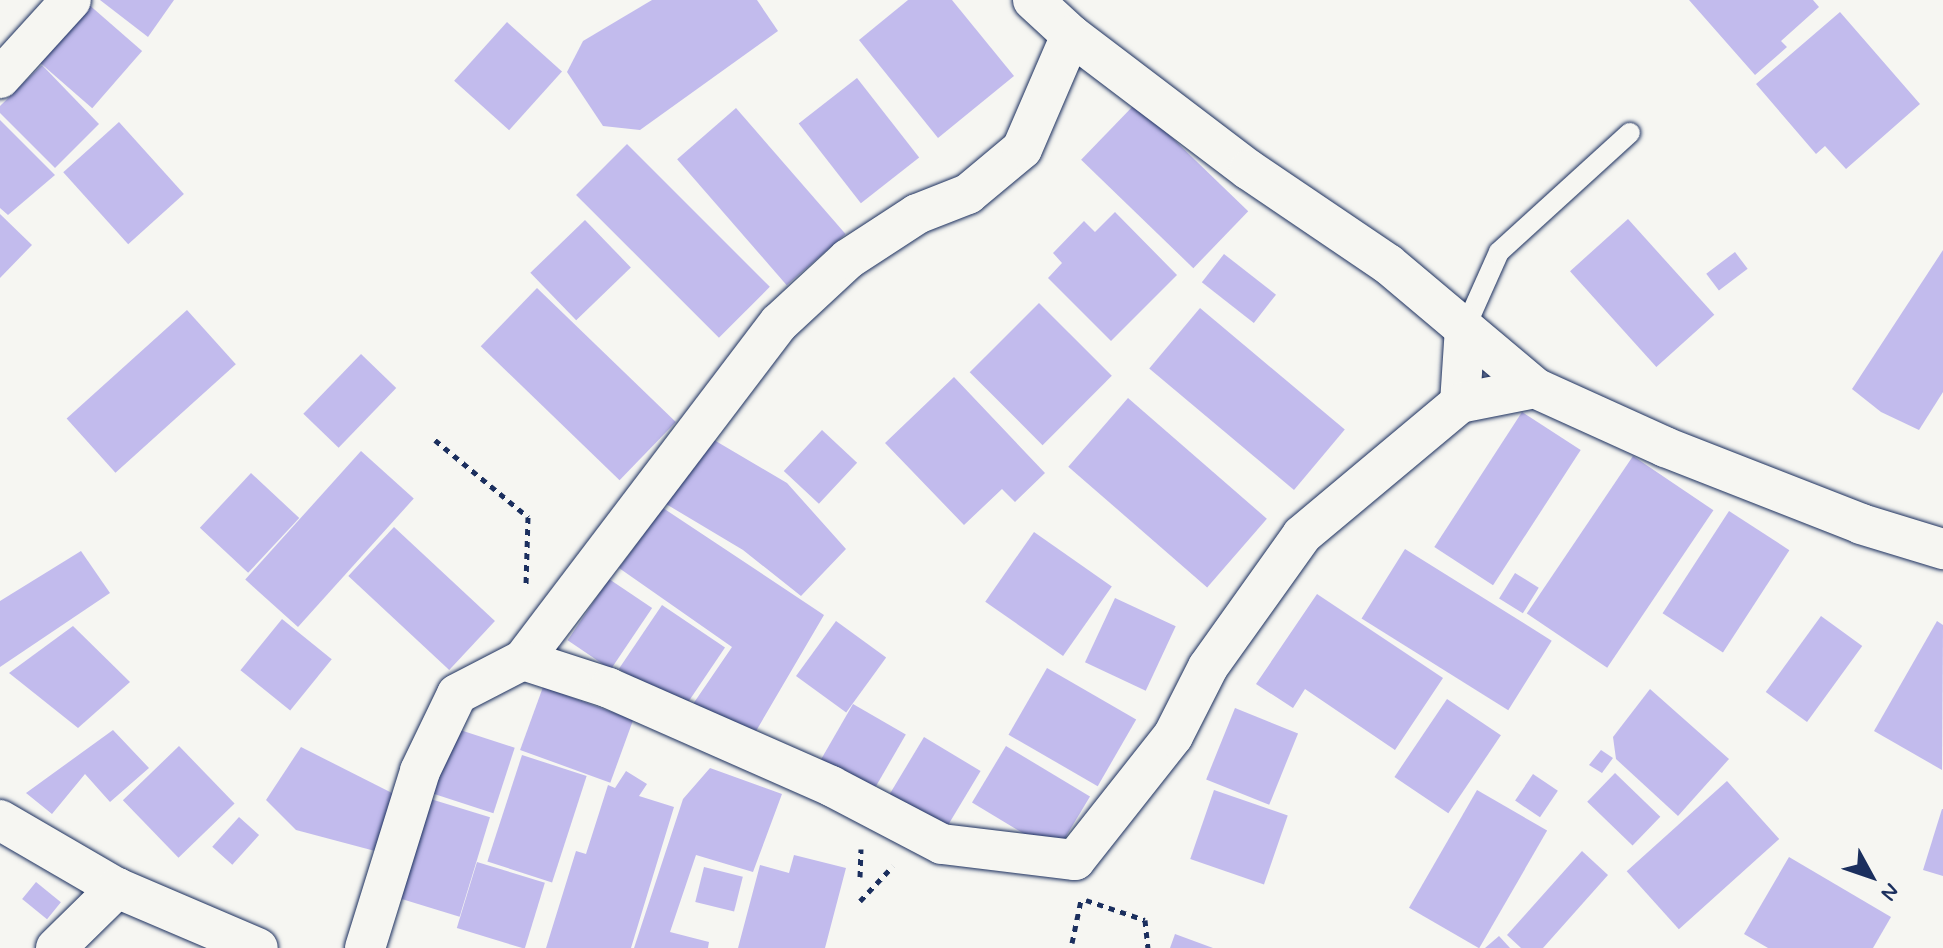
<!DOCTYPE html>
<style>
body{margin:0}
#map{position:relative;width:1943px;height:948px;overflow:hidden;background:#f6f6f2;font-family:Mynerve,sans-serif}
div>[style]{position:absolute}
.building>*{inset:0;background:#c2bbed;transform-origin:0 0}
.path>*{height:5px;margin-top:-2.5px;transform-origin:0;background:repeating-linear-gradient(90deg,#1b2f5e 0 6px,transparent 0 12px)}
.roads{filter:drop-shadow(0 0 2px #1b2f5e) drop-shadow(0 0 2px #1b2f5e)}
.lane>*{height:20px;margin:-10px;padding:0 10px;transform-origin:10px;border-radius:10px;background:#f6f6f2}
.street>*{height:40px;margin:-20px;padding:0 20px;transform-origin:20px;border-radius:20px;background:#f6f6f2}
span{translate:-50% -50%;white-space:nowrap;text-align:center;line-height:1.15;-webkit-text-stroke:6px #f6f6f2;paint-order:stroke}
.north{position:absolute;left:1831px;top:836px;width:80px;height:80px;-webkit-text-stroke:6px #f6f6f2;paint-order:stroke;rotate:130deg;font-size:22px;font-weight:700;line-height:32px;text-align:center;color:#1b2f5e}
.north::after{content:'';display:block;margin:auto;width:28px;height:36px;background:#1b2f5e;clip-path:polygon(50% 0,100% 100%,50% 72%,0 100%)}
</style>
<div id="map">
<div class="building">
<div style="clip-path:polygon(100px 0,174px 0,148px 37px)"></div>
<div style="clip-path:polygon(652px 0,757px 0,778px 31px,640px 130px,603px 126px,567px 72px,583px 41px)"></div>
<div style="clip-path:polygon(908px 0,952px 0,1014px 76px,938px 138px,859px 40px)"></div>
<div style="clip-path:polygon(1689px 0,1813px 0,1819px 7px,1781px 41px,1787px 47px,1755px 75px)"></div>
<div style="left:87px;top:3px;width:73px;height:76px;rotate:41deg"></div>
<div style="clip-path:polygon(1840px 12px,1920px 104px,1846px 169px,1825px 146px,1816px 154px,1756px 84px)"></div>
<div style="left:507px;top:22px;width:74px;height:79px;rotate:42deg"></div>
<div style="clip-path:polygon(42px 65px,99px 124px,55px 168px,0 113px,0 106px)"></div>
<div style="left:857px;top:78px;width:101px;height:74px;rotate:52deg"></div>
<div style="left:1136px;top:103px;width:156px;height:79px;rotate:44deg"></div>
<div style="left:736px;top:108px;width:167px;height:78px;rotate:49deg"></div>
<div style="clip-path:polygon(0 120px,55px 175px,8px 215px,0 208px)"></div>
<div style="left:119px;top:122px;width:97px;height:75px;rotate:48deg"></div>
<div style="left:627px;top:144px;width:202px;height:72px;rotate:45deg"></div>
<div style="clip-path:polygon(1115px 212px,1177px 275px,1111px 341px,1048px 278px,1062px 263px,1053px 253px,1084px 221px,1095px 232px)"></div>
<div style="clip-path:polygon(0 214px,32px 245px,0 278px)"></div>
<div style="left:1628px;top:219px;width:129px;height:78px;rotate:48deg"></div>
<div style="left:585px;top:220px;width:66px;height:76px;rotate:46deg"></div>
<div style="clip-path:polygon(1943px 250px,1943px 392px,1919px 430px,1881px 412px,1852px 389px)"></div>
<div style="left:1735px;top:252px;width:21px;height:36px;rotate:53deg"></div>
<div style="left:1224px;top:254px;width:66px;height:36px;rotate:38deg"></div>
<div style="left:537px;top:288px;width:193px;height:81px;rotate:44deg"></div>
<div style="left:1039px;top:303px;width:103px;height:98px;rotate:45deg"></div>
<div style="left:1200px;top:308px;width:189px;height:79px;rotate:40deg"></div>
<div style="left:187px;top:310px;width:73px;height:162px;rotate:48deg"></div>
<div style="left:361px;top:354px;width:49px;height:83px;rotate:44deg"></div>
<div style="clip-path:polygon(954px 377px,1045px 473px,1015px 502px,1002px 489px,964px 525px,885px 443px)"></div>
<div style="left:1128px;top:398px;width:184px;height:91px;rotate:41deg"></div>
<div style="left:1522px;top:412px;width:70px;height:161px;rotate:33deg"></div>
<div style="left:822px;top:430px;width:48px;height:56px;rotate:43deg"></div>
<div style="clip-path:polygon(714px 440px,787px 483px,846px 549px,801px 596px,743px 550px,666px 504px)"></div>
<div style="left:361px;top:451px;width:71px;height:173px;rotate:42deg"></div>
<div style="left:1633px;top:456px;width:97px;height:190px;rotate:34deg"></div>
<div style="left:251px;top:473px;width:66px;height:75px;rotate:43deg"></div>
<div style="clip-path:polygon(663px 508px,824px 615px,749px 743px,691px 707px,732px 647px,619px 568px)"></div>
<div style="left:1729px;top:511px;width:72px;height:122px;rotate:33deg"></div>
<div style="left:394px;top:527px;width:138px;height:67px;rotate:43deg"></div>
<div style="left:1034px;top:532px;width:95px;height:85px;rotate:35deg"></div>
<div style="left:1405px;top:549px;width:173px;height:82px;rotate:32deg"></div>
<div style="clip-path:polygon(81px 551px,110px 593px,0 667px,0 601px)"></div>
<div style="left:1515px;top:573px;width:28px;height:30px;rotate:32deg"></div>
<div style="left:609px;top:579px;width:52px;height:74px;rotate:34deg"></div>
<div style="clip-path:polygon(1317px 594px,1443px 678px,1395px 750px,1305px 689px,1293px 708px,1256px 684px)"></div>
<div style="left:1115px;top:598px;width:67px;height:71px;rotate:25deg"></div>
<div style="left:662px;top:605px;width:76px;height:77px;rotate:34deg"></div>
<div style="left:1821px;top:616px;width:51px;height:94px;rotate:36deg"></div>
<div style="left:282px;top:619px;width:64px;height:66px;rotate:39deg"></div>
<div style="left:836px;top:621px;width:62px;height:68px;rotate:36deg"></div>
<div style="clip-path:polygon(1937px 621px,1943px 625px,1942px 770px,1874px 731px)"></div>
<div style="clip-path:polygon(73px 626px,130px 682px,78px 728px,9px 673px)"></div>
<div style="left:1047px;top:668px;width:103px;height:77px;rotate:30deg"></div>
<div style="left:543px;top:687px;width:96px;height:67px;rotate:20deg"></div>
<div style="clip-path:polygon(1650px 689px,1729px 759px,1678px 816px,1616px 759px,1613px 737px)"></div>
<div style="left:1447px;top:699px;width:65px;height:94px;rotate:34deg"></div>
<div style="left:853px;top:704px;width:61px;height:69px;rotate:30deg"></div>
<div style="left:1235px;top:708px;width:68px;height:77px;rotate:22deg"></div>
<div style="left:451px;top:727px;width:67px;height:69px;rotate:18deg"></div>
<div style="clip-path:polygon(113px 730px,149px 768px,110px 802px,85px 774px,52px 814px,26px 793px)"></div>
<div style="left:924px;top:737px;width:66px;height:68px;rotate:31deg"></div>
<div style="left:179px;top:746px;width:80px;height:78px;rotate:46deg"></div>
<div style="left:1006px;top:746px;width:98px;height:66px;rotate:31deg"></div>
<div style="clip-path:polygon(301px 747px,394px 794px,375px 851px,296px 830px,266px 800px)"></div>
<div style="clip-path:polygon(1601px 750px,1613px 758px,1602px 773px,1589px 765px)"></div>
<div style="left:522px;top:755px;width:68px;height:112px;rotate:18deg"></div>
<div style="clip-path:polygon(710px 768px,782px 794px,753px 872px,696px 855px,670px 932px,709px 942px,708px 948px,634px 948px,683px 799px)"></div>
<div style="clip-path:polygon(626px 771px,647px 784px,639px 796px,674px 807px,631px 948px,546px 948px,576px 851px,586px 854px,608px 785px,615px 788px)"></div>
<div style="left:1615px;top:773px;width:63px;height:40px;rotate:44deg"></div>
<div style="left:1533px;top:774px;width:30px;height:32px;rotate:34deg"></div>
<div style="left:1727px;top:781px;width:78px;height:135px;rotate:48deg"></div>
<div style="left:1214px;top:790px;width:78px;height:73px;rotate:19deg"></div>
<div style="left:1477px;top:790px;width:81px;height:136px;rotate:30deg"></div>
<div style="left:424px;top:797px;width:69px;height:104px;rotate:17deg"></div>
<div style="clip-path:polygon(1942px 809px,1943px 809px,1943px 876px,1923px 870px)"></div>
<div style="left:239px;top:817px;width:27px;height:40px;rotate:42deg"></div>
<div style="clip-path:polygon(1582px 851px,1608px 875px,1543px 948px,1521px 948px,1507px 935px)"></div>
<div style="clip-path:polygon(794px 855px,846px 868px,825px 948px,738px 948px,760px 865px,789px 873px)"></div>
<div style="clip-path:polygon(1789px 857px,1891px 917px,1873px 948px,1768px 948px,1744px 934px)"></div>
<div style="left:477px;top:862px;width:71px;height:69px;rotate:17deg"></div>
<div style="left:704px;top:867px;width:40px;height:36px;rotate:14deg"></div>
<div style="left:36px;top:882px;width:32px;height:22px;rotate:39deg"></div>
<div style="clip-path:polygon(1175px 934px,1213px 948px,1170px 948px)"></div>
<div style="clip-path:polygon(1499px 936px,1510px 948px,1485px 948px)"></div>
</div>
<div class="path">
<div style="left:435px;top:440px;width:121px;rotate:39.6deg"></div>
<div style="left:528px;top:517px;width:67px;rotate:91.7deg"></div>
<div style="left:860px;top:877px;width:28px;rotate:-88deg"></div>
<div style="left:1086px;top:900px;width:62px;rotate:18.7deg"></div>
<div style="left:1145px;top:920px;width:28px;rotate:84deg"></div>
<div style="left:860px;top:901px;width:48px;rotate:-46.7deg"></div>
<div style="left:1072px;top:943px;width:44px;rotate:-78.2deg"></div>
</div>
<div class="roads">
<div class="lane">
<div style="left:1465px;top:328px;width:83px;rotate:-65.9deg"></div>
<div style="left:1499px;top:252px;width:177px;rotate:-42.3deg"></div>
</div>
<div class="street">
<div style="left:1033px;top:0;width:52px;rotate:42.6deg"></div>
<div style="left:1071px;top:35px;width:223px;rotate:37.2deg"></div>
<div style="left:1249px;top:170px;width:168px;rotate:34.1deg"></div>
<div style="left:1388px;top:264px;width:192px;rotate:40.1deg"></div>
<div style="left:1535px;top:388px;width:143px;rotate:24.4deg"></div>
<div style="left:1665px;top:447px;width:211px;rotate:21.4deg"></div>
<div style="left:1861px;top:524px;width:86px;rotate:17deg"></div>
<div style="left:0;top:78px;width:105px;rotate:-47.7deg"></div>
<div style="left:1460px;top:403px;width:75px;rotate:-86.2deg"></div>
<div style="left:523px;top:660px;width:423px;rotate:-52.8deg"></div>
<div style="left:779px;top:323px;width:94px;rotate:-42.8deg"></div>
<div style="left:848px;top:259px;width:82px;rotate:-33.1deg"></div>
<div style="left:917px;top:214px;width:55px;rotate:-21.4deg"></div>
<div style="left:968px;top:194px;width:70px;rotate:-39.8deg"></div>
<div style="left:1022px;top:149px;width:124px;rotate:-66.7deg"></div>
<div style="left:0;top:820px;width:135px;rotate:30.2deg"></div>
<div style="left:117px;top:888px;width:153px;rotate:23.1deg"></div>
<div style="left:56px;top:948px;width:86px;rotate:-44.5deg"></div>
<div style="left:365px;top:948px;width:185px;rotate:-72.7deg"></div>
<div style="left:420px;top:771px;width:85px;rotate:-64.3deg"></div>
<div style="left:457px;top:694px;width:74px;rotate:-27.3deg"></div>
<div style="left:523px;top:660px;width:90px;rotate:18deg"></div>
<div style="left:609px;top:688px;width:243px;rotate:23.8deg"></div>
<div style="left:831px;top:786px;width:125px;rotate:27.6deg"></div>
<div style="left:942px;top:844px;width:134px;rotate:6.9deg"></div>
<div style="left:1075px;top:860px;width:158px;rotate:-51.7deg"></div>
<div style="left:1173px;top:736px;width:77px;rotate:-63.1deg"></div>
<div style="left:1208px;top:667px;width:162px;rotate:-54.5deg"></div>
<div style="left:1302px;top:535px;width:206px;rotate:-39.9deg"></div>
<div style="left:1460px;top:403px;width:76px;rotate:-11.3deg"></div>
</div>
</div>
<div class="north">N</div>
</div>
